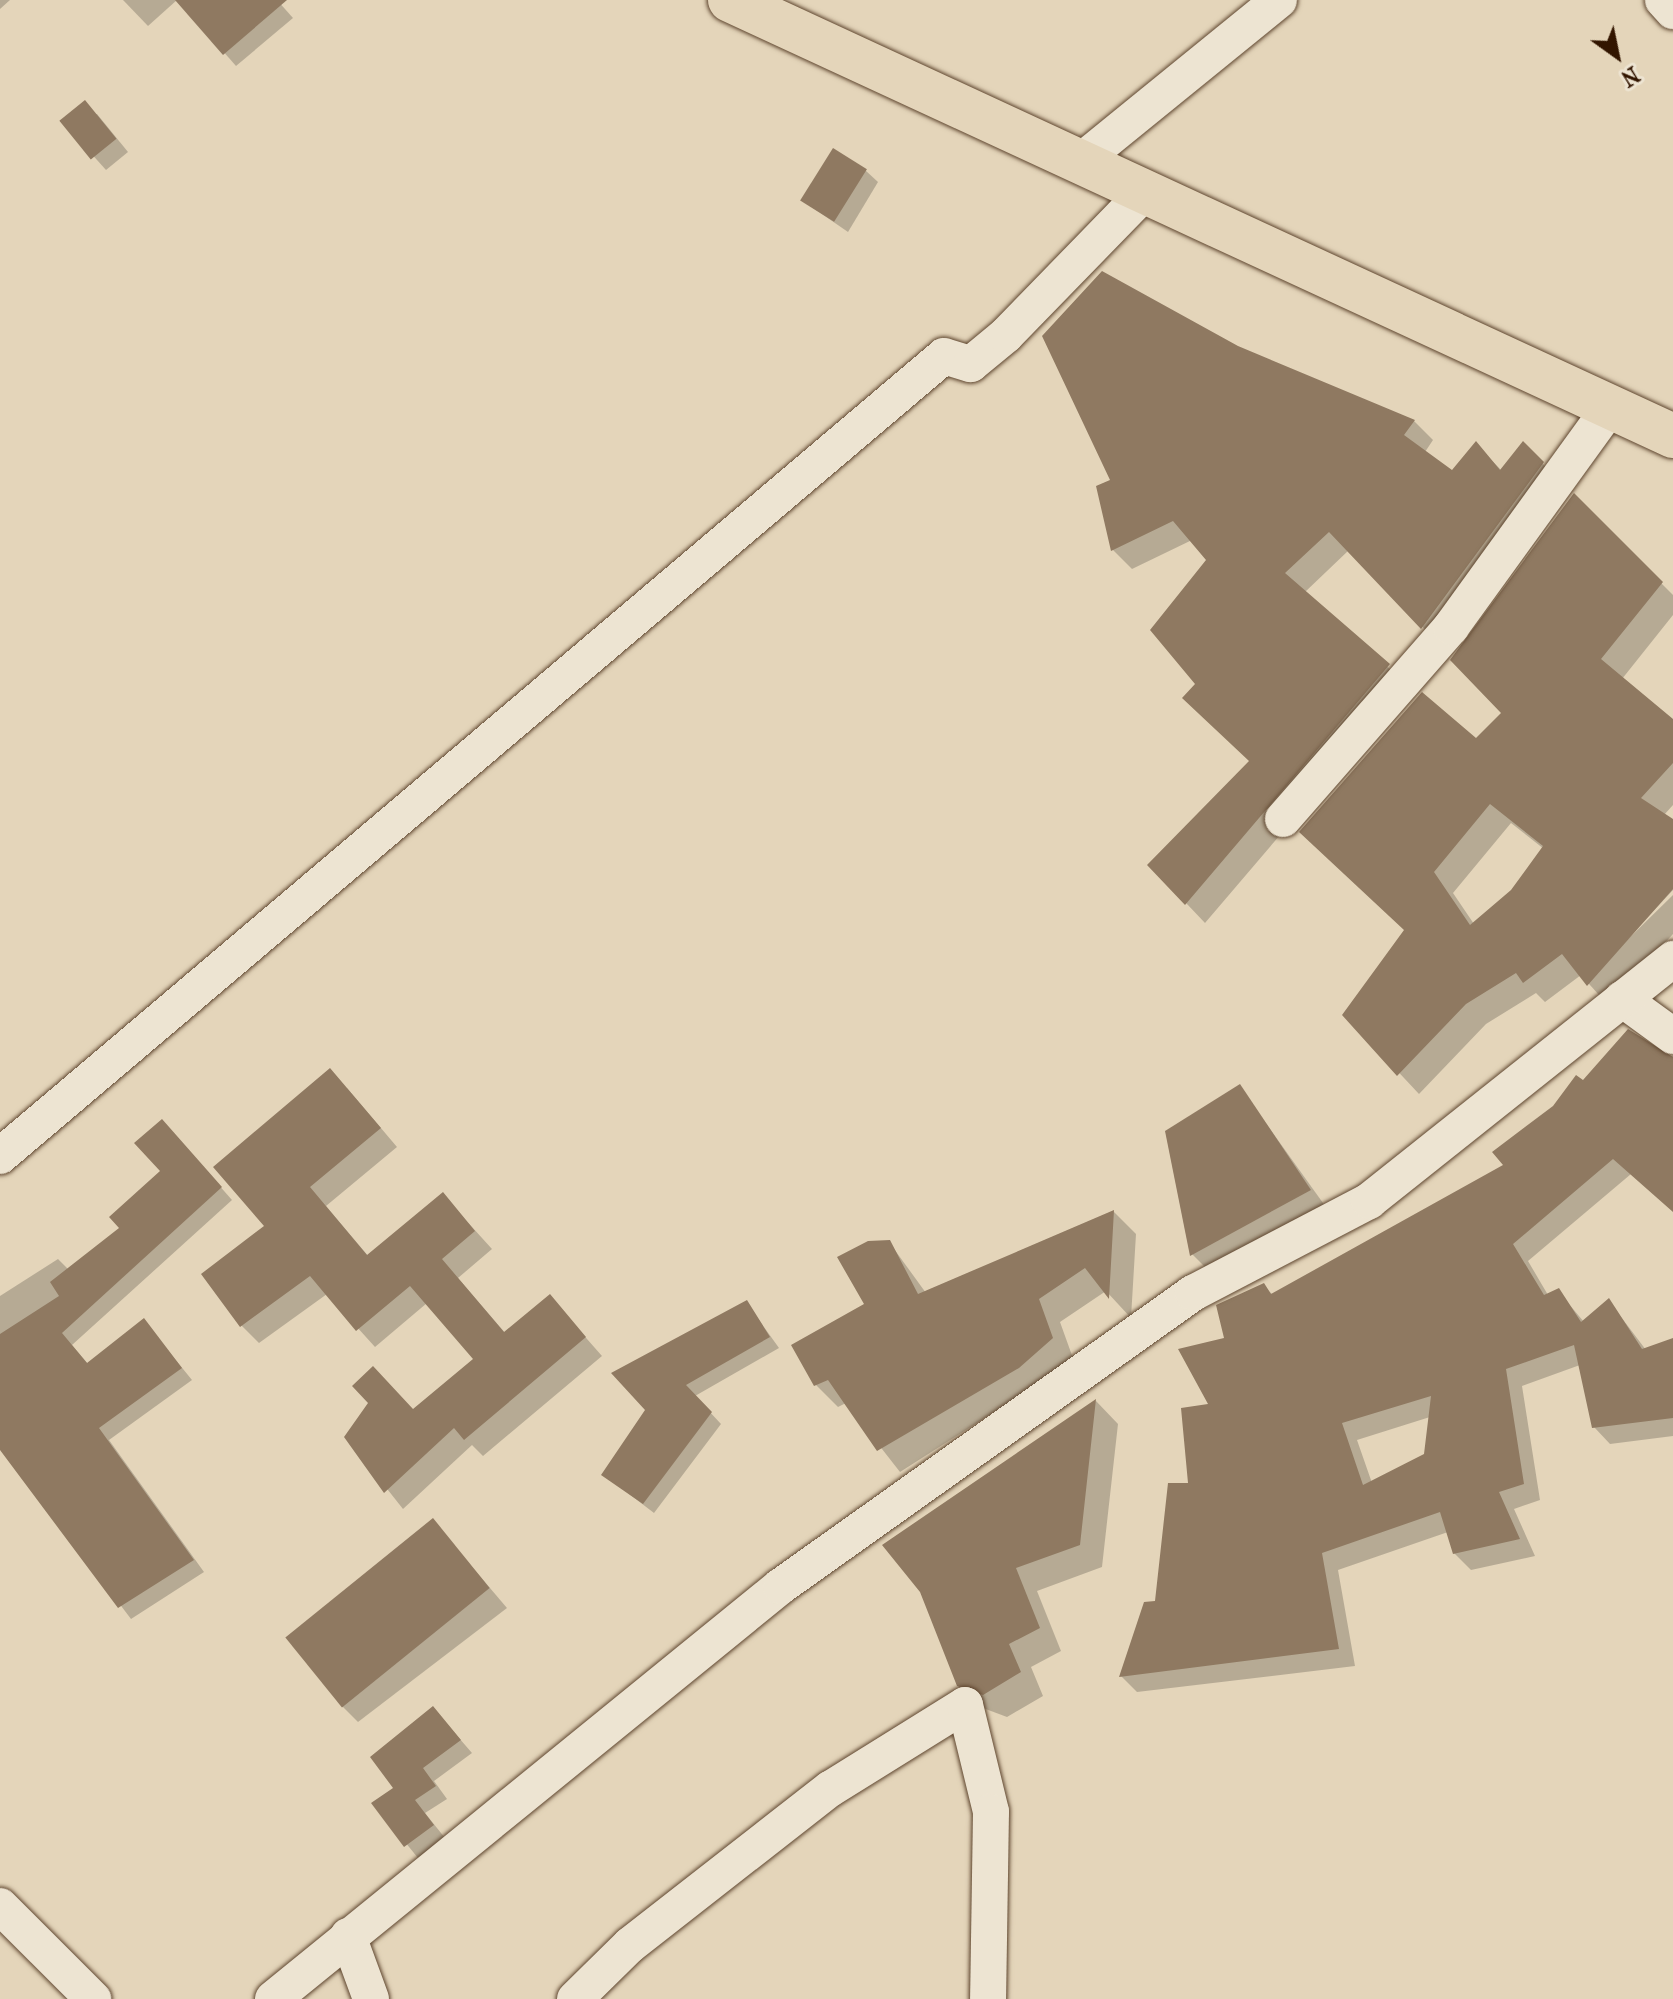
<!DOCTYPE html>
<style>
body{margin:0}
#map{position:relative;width:1673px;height:1999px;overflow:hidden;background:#e4d5ba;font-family:"IM FELL French Canon",serif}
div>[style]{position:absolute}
.shadow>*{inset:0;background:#0003}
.building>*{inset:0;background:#8f7961;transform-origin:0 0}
.roads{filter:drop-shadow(0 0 2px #5e452e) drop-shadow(0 0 2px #5e452e)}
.minor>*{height:36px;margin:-18px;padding:0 18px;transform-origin:18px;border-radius:18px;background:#ede4d2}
.major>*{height:44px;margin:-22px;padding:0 22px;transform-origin:22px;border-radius:22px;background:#e4d5ba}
span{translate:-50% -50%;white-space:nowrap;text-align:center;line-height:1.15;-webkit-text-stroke:7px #ede4d2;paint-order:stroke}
.north{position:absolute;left:1577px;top:16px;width:80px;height:80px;-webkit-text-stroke:6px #ede4d2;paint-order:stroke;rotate:147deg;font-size:22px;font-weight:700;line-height:32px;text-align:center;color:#321500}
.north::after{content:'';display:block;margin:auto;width:28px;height:36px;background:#321500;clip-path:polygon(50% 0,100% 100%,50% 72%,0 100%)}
</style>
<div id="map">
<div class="shadow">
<div style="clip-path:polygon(0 0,10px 0,0 9px)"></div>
<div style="clip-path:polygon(123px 0,177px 0,148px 26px)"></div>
<div style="clip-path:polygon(178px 0,277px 0,293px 18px,236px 66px)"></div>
<div style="clip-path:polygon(97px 114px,128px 152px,106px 170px,62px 121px)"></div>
<div style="clip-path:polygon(865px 170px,878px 182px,848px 232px,803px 201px)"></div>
<div style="clip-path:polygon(1238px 348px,1414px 421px,1433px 440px,1425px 452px,1453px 472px,1476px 444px,1502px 471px,1523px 444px,1562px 483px,1442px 647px,1349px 550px,1304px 593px,1408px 685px,1205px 923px,1150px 865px,1252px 762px,1198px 684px,1209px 560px,1192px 540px,1132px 569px,1113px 550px,1112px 481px)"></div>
<div style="clip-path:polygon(evenodd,1574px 496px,1673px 595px,1673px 615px,1622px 679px,1673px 721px,1673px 805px,1664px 815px,1673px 821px,1673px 890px,1617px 950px,1673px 895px,1673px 934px,1608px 1005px,1581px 975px,1545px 1002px,1536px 993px,1486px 1024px,1419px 1094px,1345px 1015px,1406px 930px,1476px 741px,1503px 713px,1574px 496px,1511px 823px,1544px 849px,1513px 891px,1474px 924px,1453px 893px,1511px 823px)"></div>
<div style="clip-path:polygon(evenodd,1661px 1055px,1673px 1056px,1673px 1211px,1631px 1174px,1528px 1261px,1548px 1295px,1558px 1291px,1584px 1322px,1609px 1301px,1646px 1350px,1673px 1340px,1673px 1436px,1610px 1444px,1594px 1427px,1580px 1365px,1522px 1386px,1540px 1500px,1514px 1509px,1535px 1556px,1471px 1570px,1454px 1553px,1448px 1532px,1338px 1570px,1355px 1666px,1137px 1692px,1121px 1676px,1157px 1603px,1226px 1340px,1263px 1286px,1273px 1295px,1506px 1166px,1583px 1083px,1661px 1055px,1430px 1417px,1426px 1455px,1372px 1483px,1357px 1440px,1430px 1417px)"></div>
<div style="clip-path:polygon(1240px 1087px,1328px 1210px,1211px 1273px,1192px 1254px)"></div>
<div style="clip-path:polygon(347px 1088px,397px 1147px,326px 1206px,369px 1257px,443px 1195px,492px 1249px,458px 1278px,506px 1334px,550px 1297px,602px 1356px,483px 1456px,472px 1445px,403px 1509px,346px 1437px,414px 1411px,476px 1359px,427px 1303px,375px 1347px,327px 1294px,259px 1343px,241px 1325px,267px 1226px)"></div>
<div style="clip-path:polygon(173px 1133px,232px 1200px,72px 1345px,88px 1364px,144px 1321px,192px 1380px,109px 1440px,204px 1572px,131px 1619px,0 1446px,0 1296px,58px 1259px,69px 1270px,122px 1228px,162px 1171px)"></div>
<div style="clip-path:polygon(1114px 1212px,1136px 1234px,1131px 1318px,1106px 1291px,1060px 1322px,1074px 1361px,900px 1472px,846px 1403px,838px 1407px,816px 1385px,867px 1305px,889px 1242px,926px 1293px)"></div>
<div style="clip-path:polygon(746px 1302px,779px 1348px,695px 1396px,721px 1424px,654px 1513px,603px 1474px)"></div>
<div style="clip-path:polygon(1096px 1401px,1118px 1424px,1102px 1567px,1037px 1591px,1061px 1651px,1031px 1667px,1043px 1696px,1007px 1717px,983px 1708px,921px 1591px,885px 1545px)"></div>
<div style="clip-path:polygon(433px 1521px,507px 1608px,358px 1722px,339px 1703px)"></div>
<div style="clip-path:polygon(433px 1708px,472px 1753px,434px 1781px,447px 1799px,425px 1813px,445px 1838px,418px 1858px,374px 1804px,396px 1789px)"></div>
</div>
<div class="building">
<div style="clip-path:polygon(175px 0,287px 0,223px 55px)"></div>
<div style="left:85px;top:100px;width:50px;height:33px;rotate:51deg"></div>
<div style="left:833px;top:148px;width:40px;height:62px;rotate:32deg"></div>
<div style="clip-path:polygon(1102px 271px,1238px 346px,1415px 420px,1404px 435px,1452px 470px,1476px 441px,1500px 470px,1523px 441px,1544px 462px,1421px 629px,1329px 532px,1285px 573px,1390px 664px,1185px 905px,1147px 865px,1249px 761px,1182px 698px,1195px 684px,1150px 630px,1206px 560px,1173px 521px,1111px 551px,1096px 486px,1110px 480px,1042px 336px)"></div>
<div style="clip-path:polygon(evenodd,1574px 493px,1663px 582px,1601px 659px,1673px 719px,1673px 763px,1641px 798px,1673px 819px,1673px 889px,1587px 986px,1562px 954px,1523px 983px,1516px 973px,1466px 1004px,1397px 1076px,1342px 1015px,1404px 930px,1299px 832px,1422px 692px,1476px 738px,1501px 713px,1450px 660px,1574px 493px,1490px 804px,1543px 846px,1511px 890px,1470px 925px,1434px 872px,1490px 804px)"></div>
<div style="clip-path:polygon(evenodd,1628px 1029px,1673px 1057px,1673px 1212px,1613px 1159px,1513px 1244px,1544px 1295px,1559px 1288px,1581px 1322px,1609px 1298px,1642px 1349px,1673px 1338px,1673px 1418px,1592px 1428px,1574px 1345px,1506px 1369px,1524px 1484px,1499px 1492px,1520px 1539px,1453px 1554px,1440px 1512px,1322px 1553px,1339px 1649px,1119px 1677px,1144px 1602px,1155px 1601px,1168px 1483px,1188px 1483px,1181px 1408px,1208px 1404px,1178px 1349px,1224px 1338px,1216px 1305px,1264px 1283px,1271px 1294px,1503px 1165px,1492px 1152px,1553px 1106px,1576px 1075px,1583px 1080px,1628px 1029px,1431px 1396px,1424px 1454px,1363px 1485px,1342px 1423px,1431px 1396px)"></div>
<div style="clip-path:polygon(330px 1068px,381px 1128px,310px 1187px,367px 1255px,443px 1192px,475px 1231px,442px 1259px,504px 1332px,550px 1294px,586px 1337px,464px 1440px,454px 1428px,384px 1493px,344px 1437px,368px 1403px,352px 1386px,373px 1366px,413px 1409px,473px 1359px,410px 1286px,356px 1331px,310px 1276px,240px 1327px,201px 1274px,264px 1226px,213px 1167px)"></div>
<div style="clip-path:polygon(1240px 1084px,1311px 1190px,1190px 1256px,1165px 1131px)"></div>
<div style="clip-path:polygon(162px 1119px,222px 1187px,62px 1333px,87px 1363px,144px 1318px,182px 1368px,99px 1428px,194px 1560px,118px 1608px,0 1450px,0 1334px,59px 1296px,50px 1282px,119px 1228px,109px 1217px,160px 1171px,134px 1143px)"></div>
<div style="clip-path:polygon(1114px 1210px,1109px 1299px,1085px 1268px,1039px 1299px,1053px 1338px,1019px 1368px,877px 1451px,828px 1380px,814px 1386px,791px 1345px,864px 1304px,837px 1257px,868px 1241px,890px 1240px,918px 1294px)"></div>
<div style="clip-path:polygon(747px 1300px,770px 1337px,686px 1385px,712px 1412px,643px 1504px,601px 1475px,645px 1410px,611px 1373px)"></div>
<div style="clip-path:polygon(1096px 1399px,1080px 1545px,1016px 1568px,1040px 1628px,1009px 1644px,1021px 1672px,983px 1695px,957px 1686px,920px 1592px,882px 1545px)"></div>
<div style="left:433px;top:1518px;width:90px;height:190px;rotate:51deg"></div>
<div style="clip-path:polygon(433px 1706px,461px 1740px,423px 1768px,436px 1786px,415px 1800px,434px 1825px,404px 1847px,371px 1803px,393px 1788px,370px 1757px)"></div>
</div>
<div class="roads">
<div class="minor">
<div style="left:1663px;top:0;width:15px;rotate:48deg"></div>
<div style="left:1081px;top:161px;width:255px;rotate:-39.1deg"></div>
<div style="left:1283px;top:819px;width:255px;rotate:-48.8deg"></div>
<div style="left:1451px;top:627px;width:271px;rotate:-54.1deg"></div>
<div style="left:1622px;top:999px;width:63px;rotate:36deg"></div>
<div style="left:0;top:1156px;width:1237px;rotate:-40.28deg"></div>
<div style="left:944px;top:356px;width:28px;rotate:17deg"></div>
<div style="left:971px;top:364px;width:45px;rotate:-39.6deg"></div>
<div style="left:1006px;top:335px;width:201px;rotate:-45.8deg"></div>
<div style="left:0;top:1906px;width:132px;rotate:45deg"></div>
<div style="left:348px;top:1936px;width:67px;rotate:69.9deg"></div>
<div style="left:273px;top:1999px;width:655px;rotate:-39.11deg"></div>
<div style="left:781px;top:1586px;width:506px;rotate:-35.42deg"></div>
<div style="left:1193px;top:1293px;width:199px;rotate:-27.6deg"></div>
<div style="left:1369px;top:1201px;width:389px;rotate:-38.5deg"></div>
<div style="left:575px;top:1999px;width:77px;rotate:-44.5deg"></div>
<div style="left:630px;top:1945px;width:254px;rotate:-38deg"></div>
<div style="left:830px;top:1789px;width:159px;rotate:-31.9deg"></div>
<div style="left:965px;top:1705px;width:110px;rotate:76.3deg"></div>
<div style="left:991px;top:1812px;width:187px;rotate:90.9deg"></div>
</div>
<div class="major">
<div style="left:730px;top:0;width:1039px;rotate:24.81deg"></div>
</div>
</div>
<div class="north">N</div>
</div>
